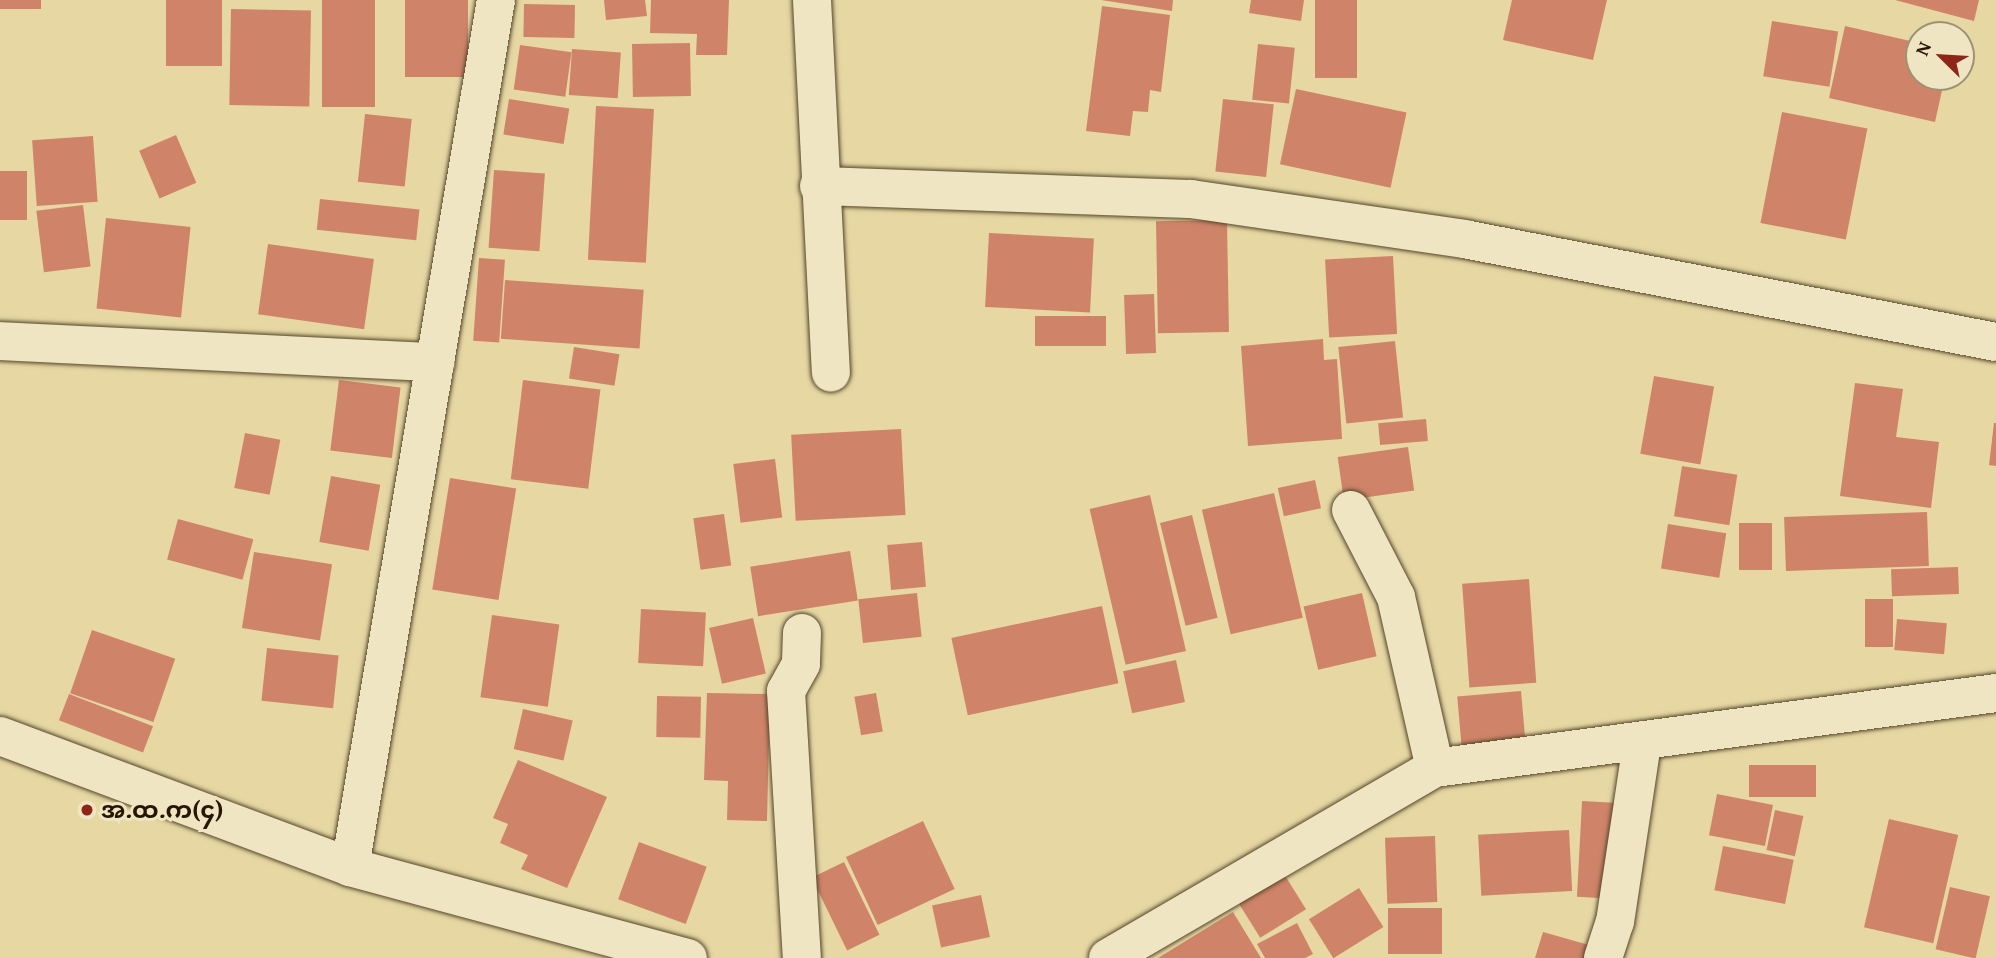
<!DOCTYPE html>
<meta charset="utf-8">
<style>
body{margin:0}
#map{position:relative;width:1996px;height:958px;overflow:hidden;background:#e6d7a3;font-family:"Gentium Book Plus","Noto Sans Myanmar",serif}
div>[style]{position:absolute}
.building>*{inset:0;background:#cf8469;transform-origin:0 0}
.roads{filter:drop-shadow(0 0 2px #55462a) drop-shadow(0 0 2px #55462a)}
.minor>*{height:38px;margin:-19px;padding:0 19px;transform-origin:19px;border-radius:19px;background:#efe5c3}
.dots>*{width:19px;height:19px;translate:-50% -50%;box-sizing:border-box;border:4px solid #efe5c3;border-radius:50%}
span{translate:-50% -50%;white-space:nowrap;text-align:center;line-height:1.15;-webkit-text-stroke:6px #efe5c3;paint-order:stroke}
.poi-label{font-size:24px;color:#251501;font-weight:700}
.left{translate:0 -50%;text-align:left}
.north{position:absolute;left:1905px;top:21px;width:70px;height:70px;box-sizing:border-box;background:#efe5c3;border:2px solid #9e9275;border-radius:50%;rotate:294deg;font-size:19px;font-weight:700;line-height:28px;text-align:center;color:#251501}
.north::after{content:'';display:block;margin:auto;width:24px;height:32px;background:#8f2418;clip-path:polygon(50% 0,100% 100%,50% 72%,0 100%)}
</style>
<div id="map">
<div class="building">
<div style="left:0;top:0;width:41px;height:9px"></div>
<div style="left:166px;top:0;width:56px;height:66px"></div>
<div style="left:322px;top:0;width:53px;height:107px"></div>
<div style="left:405px;top:0;width:63px;height:77px"></div>
<div style="clip-path:polygon(604px 0,645px 0,647px 16px,606px 20px)"></div>
<div style="clip-path:polygon(651px 0,729px 0,727px 55px,696px 55px,697px 34px,650px 33px)"></div>
<div style="clip-path:polygon(1101px 0,1173px 0,1172px 11px)"></div>
<div style="clip-path:polygon(1251px 0,1304px 0,1301px 21px,1249px 13px)"></div>
<div style="left:1315px;top:0;width:42px;height:78px"></div>
<div style="clip-path:polygon(1512px 0,1607px 0,1593px 60px,1503px 40px)"></div>
<div style="clip-path:polygon(1895px 0,1979px 0,1974px 21px)"></div>
<div style="left:524px;top:4px;width:51px;height:33px;rotate:1deg"></div>
<div style="clip-path:polygon(1102px 6px,1170px 15px,1161px 92px,1150px 90px,1148px 112px,1133px 111px,1130px 136px,1086px 131px)"></div>
<div style="left:231px;top:9px;width:80px;height:96px;rotate:1deg"></div>
<div style="left:1772px;top:21px;width:67px;height:56px;rotate:9deg"></div>
<div style="clip-path:polygon(1845px 26px,1919px 43px,1919px 77px,1945px 77px,1935px 122px,1829px 98px)"></div>
<div style="left:690px;top:43px;width:53px;height:58px;rotate:89deg"></div>
<div style="left:1258px;top:44px;width:37px;height:56px;rotate:6deg"></div>
<div style="left:520px;top:45px;width:52px;height:45px;rotate:8deg"></div>
<div style="left:572px;top:49px;width:49px;height:46px;rotate:4deg"></div>
<div style="left:1296px;top:89px;width:113px;height:77px;rotate:12deg"></div>
<div style="left:509px;top:99px;width:61px;height:36px;rotate:9deg"></div>
<div style="left:1223px;top:99px;width:51px;height:73px;rotate:6deg"></div>
<div style="left:596px;top:106px;width:58px;height:154px;rotate:3deg"></div>
<div style="left:1782px;top:112px;width:87px;height:113px;rotate:11deg"></div>
<div style="left:365px;top:114px;width:47px;height:68px;rotate:6deg"></div>
<div style="left:176px;top:135px;width:52px;height:40px;rotate:67deg"></div>
<div style="left:93px;top:136px;width:66px;height:61px;rotate:86deg"></div>
<div style="left:494px;top:170px;width:51px;height:78px;rotate:4deg"></div>
<div style="left:0;top:171px;width:27px;height:49px"></div>
<div style="left:320px;top:199px;width:100px;height:31px;rotate:6deg"></div>
<div style="left:83px;top:205px;width:62px;height:47px;rotate:83deg"></div>
<div style="left:106px;top:218px;width:85px;height:91px;rotate:6deg"></div>
<div style="left:1227px;top:220px;width:112px;height:71px;rotate:89deg"></div>
<div style="left:989px;top:233px;width:105px;height:74px;rotate:3deg"></div>
<div style="left:268px;top:244px;width:107px;height:71px;rotate:8deg"></div>
<div style="left:1393px;top:256px;width:78px;height:68px;rotate:87deg"></div>
<div style="left:479px;top:258px;width:26px;height:83px;rotate:4deg"></div>
<div style="left:505px;top:280px;width:139px;height:59px;rotate:4deg"></div>
<div style="left:1154px;top:294px;width:59px;height:30px;rotate:88deg"></div>
<div style="left:1035px;top:316px;width:71px;height:30px"></div>
<div style="clip-path:polygon(1323px 339px,1324px 360px,1337px 359px,1342px 439px,1248px 446px,1241px 346px)"></div>
<div style="left:1395px;top:341px;width:77px;height:57px;rotate:84deg"></div>
<div style="left:574px;top:347px;width:46px;height:32px;rotate:9deg"></div>
<div style="left:1654px;top:376px;width:61px;height:79px;rotate:10deg"></div>
<div style="left:339px;top:380px;width:62px;height:71px;rotate:7deg"></div>
<div style="left:523px;top:380px;width:78px;height:100px;rotate:7deg"></div>
<div style="clip-path:polygon(1855px 383px,1903px 389px,1896px 437px,1939px 442px,1931px 508px,1840px 496px)"></div>
<div style="left:1426px;top:419px;width:22px;height:48px;rotate:85deg"></div>
<div style="clip-path:polygon(1994px 423px,1996px 423px,1996px 466px,1989px 465px)"></div>
<div style="left:901px;top:429px;width:86px;height:110px;rotate:87deg"></div>
<div style="left:245px;top:433px;width:36px;height:56px;rotate:11deg"></div>
<div style="left:1408px;top:447px;width:44px;height:71px;rotate:82deg"></div>
<div style="left:775px;top:459px;width:59px;height:42px;rotate:83deg"></div>
<div style="left:1682px;top:466px;width:56px;height:51px;rotate:9deg"></div>
<div style="left:331px;top:476px;width:50px;height:67px;rotate:10deg"></div>
<div style="left:450px;top:478px;width:67px;height:113px;rotate:9deg"></div>
<div style="left:1315px;top:480px;width:29px;height:38px;rotate:78deg"></div>
<div style="left:1274px;top:493px;width:128px;height:74px;rotate:77deg"></div>
<div style="left:1150px;top:495px;width:160px;height:62px;rotate:77deg"></div>
<div style="left:1927px;top:512px;width:54px;height:143px;rotate:88deg"></div>
<div style="left:724px;top:514px;width:52px;height:31px;rotate:82deg"></div>
<div style="left:1192px;top:515px;width:106px;height:33px;rotate:76deg"></div>
<div style="left:178px;top:519px;width:78px;height:42px;rotate:15deg"></div>
<div style="left:1739px;top:523px;width:33px;height:47px"></div>
<div style="left:1668px;top:524px;width:59px;height:45px;rotate:9deg"></div>
<div style="left:922px;top:542px;width:45px;height:35px;rotate:85deg"></div>
<div style="left:850px;top:551px;width:50px;height:101px;rotate:81deg"></div>
<div style="left:254px;top:552px;width:79px;height:77px;rotate:9deg"></div>
<div style="left:1958px;top:567px;width:27px;height:67px;rotate:88deg"></div>
<div style="left:1529px;top:579px;width:104px;height:67px;rotate:86deg"></div>
<div style="left:917px;top:593px;width:44px;height:59px;rotate:84deg"></div>
<div style="left:1362px;top:593px;width:65px;height:60px;rotate:77deg"></div>
<div style="left:1865px;top:599px;width:28px;height:48px"></div>
<div style="left:1102px;top:606px;width:79px;height:154px;rotate:78deg"></div>
<div style="left:641px;top:609px;width:65px;height:54px;rotate:3deg"></div>
<div style="left:492px;top:615px;width:68px;height:83px;rotate:8deg"></div>
<div style="left:753px;top:618px;width:57px;height:45px;rotate:77deg"></div>
<div style="left:1897px;top:619px;width:50px;height:31px;rotate:5deg"></div>
<div style="left:92px;top:630px;width:88px;height:67px;rotate:19deg"></div>
<div style="left:267px;top:648px;width:72px;height:53px;rotate:6deg"></div>
<div style="left:1176px;top:660px;width:43px;height:54px;rotate:78deg"></div>
<div style="left:1521px;top:691px;width:49px;height:64px;rotate:85deg"></div>
<div style="clip-path:polygon(707px 693px,770px 694px,767px 821px,727px 820px,728px 781px,704px 780px)"></div>
<div style="left:876px;top:693px;width:39px;height:22px;rotate:80deg"></div>
<div style="left:69px;top:694px;width:90px;height:28px;rotate:21deg"></div>
<div style="left:657px;top:696px;width:44px;height:41px;rotate:1deg"></div>
<div style="left:523px;top:709px;width:51px;height:41px;rotate:13deg"></div>
<div style="clip-path:polygon(518px 760px,607px 797px,567px 888px,521px 869px,528px 855px,500px 843px,508px 824px,493px 818px)"></div>
<div style="left:1816px;top:765px;width:32px;height:67px;rotate:90deg"></div>
<div style="left:1717px;top:794px;width:57px;height:42px;rotate:11deg"></div>
<div style="left:1582px;top:801px;width:41px;height:96px;rotate:3deg"></div>
<div style="left:1775px;top:810px;width:29px;height:41px;rotate:12deg"></div>
<div style="left:1889px;top:819px;width:71px;height:111px;rotate:13deg"></div>
<div style="left:923px;top:821px;width:75px;height:85px;rotate:65deg"></div>
<div style="left:1569px;top:830px;width:61px;height:91px;rotate:87deg"></div>
<div style="left:1435px;top:836px;width:66px;height:50px;rotate:88deg"></div>
<div style="left:639px;top:842px;width:72px;height:61px;rotate:20deg"></div>
<div style="left:1723px;top:846px;width:72px;height:45px;rotate:11deg"></div>
<div style="left:844px;top:862px;width:81px;height:36px;rotate:64deg"></div>
<div style="left:1279px;top:866px;width:51px;height:54px;rotate:58deg"></div>
<div style="left:1950px;top:887px;width:41px;height:64px;rotate:13deg"></div>
<div style="left:1359px;top:888px;width:46px;height:59px;rotate:58deg"></div>
<div style="left:981px;top:895px;width:43px;height:50px;rotate:78deg"></div>
<div style="left:1442px;top:908px;width:46px;height:54px;rotate:90deg"></div>
<div style="clip-path:polygon(1233px 912px,1261px 958px,1158px 958px)"></div>
<div style="clip-path:polygon(1297px 923px,1313px 954px,1305px 958px,1265px 958px,1257px 944px)"></div>
<div style="clip-path:polygon(1543px 932px,1596px 947px,1593px 958px,1535px 958px)"></div>
</div>
<div class="roads">
<div class="minor">
<div style="left:812px;top:0;width:373px;rotate:87.1deg"></div>
<div style="left:819px;top:186px;width:372px;rotate:2deg"></div>
<div style="left:1191px;top:199px;width:276px;rotate:8.3deg"></div>
<div style="left:1464px;top:239px;width:542px;rotate:10.96deg"></div>
<div style="left:0;top:341px;width:436px;rotate:2.8deg"></div>
<div style="left:1351px;top:510px;width:98px;rotate:62.7deg"></div>
<div style="left:1396px;top:597px;width:175px;rotate:77.2deg"></div>
<div style="left:802px;top:633px;width:31px;rotate:92deg"></div>
<div style="left:801px;top:664px;width:31px;rotate:119deg"></div>
<div style="left:786px;top:691px;width:267px;rotate:86.6deg"></div>
<div style="left:0;top:736px;width:374px;rotate:20.5deg"></div>
<div style="left:350px;top:867px;width:350px;rotate:15.1deg"></div>
<div style="left:350px;top:867px;width:879px;rotate:-80.44deg"></div>
<div style="left:1108px;top:958px;width:378px;rotate:-30.2deg"></div>
<div style="left:1435px;top:768px;width:566px;rotate:-7.61deg"></div>
<div style="left:1603px;top:958px;width:38px;rotate:-72deg"></div>
<div style="left:1615px;top:922px;width:180px;rotate:-81.4deg"></div>
</div>
</div>
<div class="dots">
<div style="left:87px;top:810px;background:#8f2418"></div>
</div>
<div class="poi-label">
<span class="left" style="left:101px;top:810px">အ.ထ.က(၄)</span>
</div>
<div class="north">N</div>
</div>
